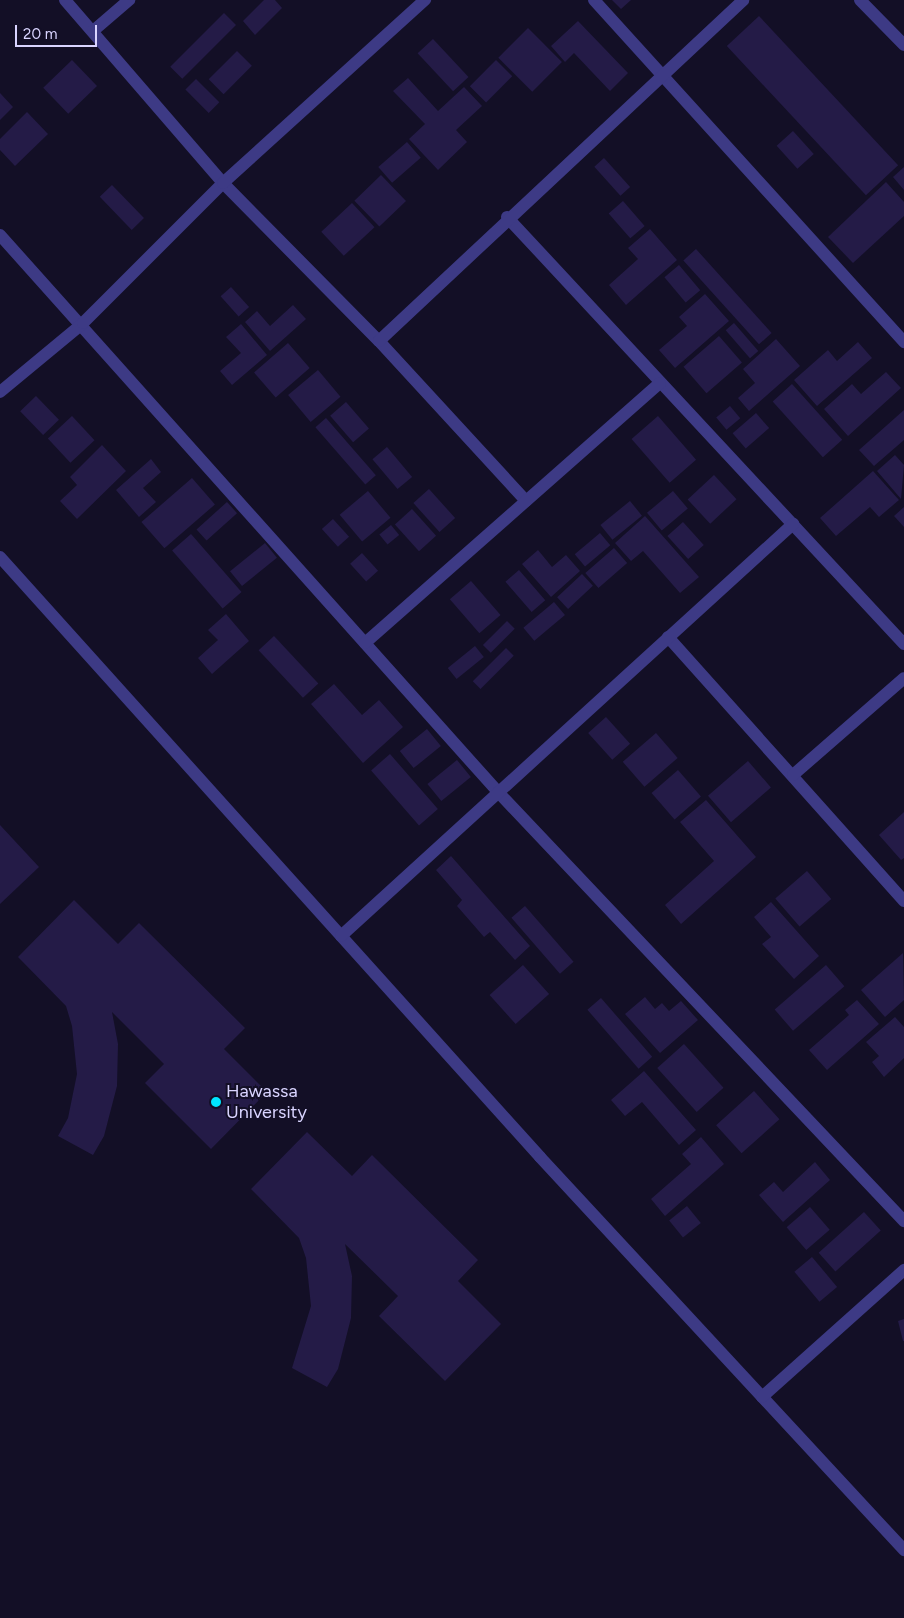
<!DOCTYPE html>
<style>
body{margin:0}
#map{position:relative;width:904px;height:1618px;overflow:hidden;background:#130f26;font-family:Figtree,sans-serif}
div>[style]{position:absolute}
.building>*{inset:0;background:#241b47;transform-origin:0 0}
.minor>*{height:12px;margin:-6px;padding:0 6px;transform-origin:6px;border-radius:6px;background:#3d3a85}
.dots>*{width:14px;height:14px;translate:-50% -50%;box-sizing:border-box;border:2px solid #130f26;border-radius:50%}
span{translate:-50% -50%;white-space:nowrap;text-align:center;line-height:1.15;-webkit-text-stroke:4px #130f26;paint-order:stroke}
.poi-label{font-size:18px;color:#d9d4ff}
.left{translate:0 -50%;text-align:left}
.scale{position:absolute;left:15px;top:25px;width:82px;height:22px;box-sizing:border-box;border:2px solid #d9d4ff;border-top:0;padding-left:6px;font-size:15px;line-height:18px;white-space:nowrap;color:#d9d4ff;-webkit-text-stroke:4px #130f26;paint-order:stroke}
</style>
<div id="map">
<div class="building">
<div style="clip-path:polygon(264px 0,275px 0,282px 8px,255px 35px,243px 21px)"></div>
<div style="clip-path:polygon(612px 0,631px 0,621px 9px)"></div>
<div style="left:224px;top:13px;width:17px;height:76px;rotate:45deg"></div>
<div style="left:759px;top:16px;width:204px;height:44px;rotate:47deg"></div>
<div style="clip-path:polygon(578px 21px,628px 73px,610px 91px,574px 53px,565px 62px,551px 46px)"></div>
<div style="left:528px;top:28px;width:48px;height:42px;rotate:45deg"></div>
<div style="left:433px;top:39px;width:52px;height:21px;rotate:47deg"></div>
<div style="left:237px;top:51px;width:21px;height:40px;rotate:45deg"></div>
<div style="left:72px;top:60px;width:36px;height:40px;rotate:46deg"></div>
<div style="left:496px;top:60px;width:23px;height:37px;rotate:45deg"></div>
<div style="clip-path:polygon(408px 78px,438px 111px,464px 87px,482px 106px,456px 130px,467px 142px,438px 170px,409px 139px,425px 124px,393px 91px)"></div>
<div style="left:196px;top:79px;width:33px;height:15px;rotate:45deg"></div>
<div style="clip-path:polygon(0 93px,13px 107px,0 120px)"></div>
<div style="clip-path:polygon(27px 112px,48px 134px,15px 166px,0 150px,0 139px)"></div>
<div style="left:793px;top:131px;width:31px;height:22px;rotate:48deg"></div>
<div style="left:407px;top:142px;width:21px;height:38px;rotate:49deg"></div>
<div style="left:604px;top:158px;width:39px;height:13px;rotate:48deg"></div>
<div style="clip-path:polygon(904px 167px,904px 190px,893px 177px)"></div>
<div style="left:381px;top:175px;width:36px;height:37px;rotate:46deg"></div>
<div style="clip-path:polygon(886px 182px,904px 202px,904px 216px,853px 263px,828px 237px)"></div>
<div style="left:112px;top:185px;width:46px;height:17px;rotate:46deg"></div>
<div style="left:623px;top:201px;width:33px;height:19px;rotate:49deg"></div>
<div style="left:352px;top:203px;width:33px;height:42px;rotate:47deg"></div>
<div style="clip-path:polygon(650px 229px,677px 260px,626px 305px,609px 285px,638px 259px,628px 248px)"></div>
<div style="left:696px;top:249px;width:113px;height:17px;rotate:48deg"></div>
<div style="left:679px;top:265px;width:33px;height:19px;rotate:50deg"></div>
<div style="left:231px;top:287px;width:27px;height:14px;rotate:48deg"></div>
<div style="clip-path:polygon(705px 294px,729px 321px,675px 368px,659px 350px,687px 326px,679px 317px)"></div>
<div style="clip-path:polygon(293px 305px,306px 319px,270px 351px,245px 322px,257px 311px,270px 326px)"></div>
<div style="left:734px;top:323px;width:37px;height:11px;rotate:49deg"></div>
<div style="clip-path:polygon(241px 324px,267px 355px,232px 385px,220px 371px,241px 353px,226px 337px)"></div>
<div style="left:719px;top:336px;width:35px;height:47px;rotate:49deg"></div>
<div style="clip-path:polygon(776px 339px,800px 366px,749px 411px,738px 398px,755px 383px,743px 369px)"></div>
<div style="clip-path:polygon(858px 342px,872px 358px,817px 406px,794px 380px,828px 350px,837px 361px)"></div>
<div style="left:288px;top:343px;width:33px;height:45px;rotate:49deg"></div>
<div style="left:318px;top:370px;width:35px;height:39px;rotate:50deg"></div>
<div style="clip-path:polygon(886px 372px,901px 388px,848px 436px,824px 409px,852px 384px,861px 394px)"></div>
<div style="left:792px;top:384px;width:75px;height:26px;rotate:48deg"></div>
<div style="left:36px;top:396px;width:33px;height:22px;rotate:46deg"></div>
<div style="left:346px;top:402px;width:35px;height:21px;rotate:49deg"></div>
<div style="left:730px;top:406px;width:16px;height:18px;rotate:50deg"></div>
<div style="clip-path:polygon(904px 410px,904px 440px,874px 466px,859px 450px)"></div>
<div style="left:756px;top:413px;width:20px;height:31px;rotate:49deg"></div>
<div style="left:72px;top:416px;width:33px;height:33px;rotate:47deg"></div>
<div style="left:658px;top:416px;width:58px;height:35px;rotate:49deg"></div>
<div style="left:326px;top:418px;width:76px;height:14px;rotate:49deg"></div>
<div style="clip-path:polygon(102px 445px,126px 471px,77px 519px,60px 501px,77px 485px,70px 477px)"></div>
<div style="left:387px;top:447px;width:39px;height:19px;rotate:50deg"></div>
<div style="clip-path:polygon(895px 455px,904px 465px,901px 499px,877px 471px)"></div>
<div style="clip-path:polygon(151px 459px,161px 472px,143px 488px,156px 502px,139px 517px,116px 490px)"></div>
<div style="clip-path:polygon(873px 471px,899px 500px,879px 517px,870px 507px,836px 536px,820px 518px)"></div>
<div style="left:714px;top:475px;width:33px;height:36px;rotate:47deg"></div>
<div style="left:192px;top:478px;width:35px;height:67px;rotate:49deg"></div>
<div style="left:429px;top:489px;width:39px;height:21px;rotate:48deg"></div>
<div style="left:368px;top:491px;width:35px;height:37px;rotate:50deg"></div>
<div style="left:673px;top:491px;width:23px;height:34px;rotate:50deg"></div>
<div style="left:630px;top:501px;width:19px;height:38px;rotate:51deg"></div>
<div style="left:227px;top:502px;width:15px;height:41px;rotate:48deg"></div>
<div style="clip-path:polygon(904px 507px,904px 527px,894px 516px)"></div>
<div style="left:412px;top:509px;width:36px;height:23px;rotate:48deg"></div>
<div style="clip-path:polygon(645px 516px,699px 577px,680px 593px,643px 551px,631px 561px,615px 543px)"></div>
<div style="left:333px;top:519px;width:24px;height:15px;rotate:48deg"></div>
<div style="left:683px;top:522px;width:31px;height:21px;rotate:48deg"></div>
<div style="left:391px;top:525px;width:13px;height:15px;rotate:51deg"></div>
<div style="left:600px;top:533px;width:16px;height:33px;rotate:50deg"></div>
<div style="left:191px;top:534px;width:77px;height:25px;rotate:49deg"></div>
<div style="left:265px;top:543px;width:19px;height:45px;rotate:51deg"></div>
<div style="left:614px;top:548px;width:20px;height:38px;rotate:49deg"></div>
<div style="clip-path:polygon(538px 550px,552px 567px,566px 555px,580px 571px,551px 597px,522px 564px)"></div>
<div style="left:362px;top:553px;width:24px;height:16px;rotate:48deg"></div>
<div style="left:519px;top:570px;width:40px;height:18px;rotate:49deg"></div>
<div style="left:582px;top:574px;width:16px;height:34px;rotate:47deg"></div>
<div style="left:471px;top:581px;width:45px;height:28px;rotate:49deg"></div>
<div style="left:554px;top:602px;width:17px;height:40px;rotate:50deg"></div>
<div style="clip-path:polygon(226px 614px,249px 641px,212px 674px,198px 658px,218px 640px,208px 630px)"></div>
<div style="left:507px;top:621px;width:11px;height:34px;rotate:45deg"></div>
<div style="left:274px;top:636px;width:65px;height:21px;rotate:47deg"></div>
<div style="left:475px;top:646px;width:14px;height:35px;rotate:51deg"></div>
<div style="left:506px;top:648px;width:11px;height:47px;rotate:45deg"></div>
<div style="clip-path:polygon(334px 684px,362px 715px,379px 700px,403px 727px,363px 763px,311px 704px)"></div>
<div style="left:606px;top:717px;width:36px;height:24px;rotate:48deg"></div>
<div style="left:427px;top:729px;width:22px;height:35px;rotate:51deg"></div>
<div style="left:656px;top:733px;width:33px;height:44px;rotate:49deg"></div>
<div style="left:390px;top:754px;width:73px;height:25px;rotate:49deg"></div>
<div style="left:457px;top:760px;width:22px;height:38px;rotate:51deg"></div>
<div style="left:748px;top:761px;width:35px;height:53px;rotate:49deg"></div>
<div style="left:678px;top:770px;width:35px;height:35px;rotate:49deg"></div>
<div style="clip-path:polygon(706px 800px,756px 857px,681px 924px,665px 905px,714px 861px,680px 822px)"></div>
<div style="clip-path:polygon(904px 812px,904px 858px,901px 860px,879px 835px)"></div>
<div style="clip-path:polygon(0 825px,39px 867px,0 904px)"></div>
<div style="clip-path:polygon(451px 856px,530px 946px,515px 960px,490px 932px,484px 937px,457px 906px,462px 900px,436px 870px)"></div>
<div style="left:807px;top:871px;width:37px;height:42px;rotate:49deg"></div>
<div style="clip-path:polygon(74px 900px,118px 944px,139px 923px,245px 1028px,224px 1049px,267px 1092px,211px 1149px,145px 1083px,164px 1064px,112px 1012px,118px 1044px,117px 1086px,104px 1136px,93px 1155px,58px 1136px,68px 1118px,77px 1074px,72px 1026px,66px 1006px,18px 957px)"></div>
<div style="clip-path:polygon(771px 902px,819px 956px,794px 979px,762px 944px,771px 937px,754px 917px)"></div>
<div style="left:525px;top:906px;width:74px;height:18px;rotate:49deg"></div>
<div style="clip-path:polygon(903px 953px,904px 1000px,885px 1017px,861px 990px)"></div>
<div style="left:523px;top:965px;width:39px;height:45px;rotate:48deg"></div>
<div style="left:826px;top:965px;width:28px;height:68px;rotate:49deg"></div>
<div style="clip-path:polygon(645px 997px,655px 1009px,662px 1003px,669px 1011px,681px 1001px,698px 1020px,660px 1053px,625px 1014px)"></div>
<div style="left:601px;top:998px;width:78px;height:18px;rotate:49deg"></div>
<div style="clip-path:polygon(857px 1000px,879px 1024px,827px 1070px,809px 1050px,849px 1015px,845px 1010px)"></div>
<div style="clip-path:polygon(895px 1017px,904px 1027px,904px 1058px,884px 1077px,872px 1062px,879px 1056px,866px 1042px)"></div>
<div style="left:684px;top:1044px;width:59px;height:36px;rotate:48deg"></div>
<div style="clip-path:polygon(644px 1071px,696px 1130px,679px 1145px,642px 1102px,625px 1116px,611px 1100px)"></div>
<div style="left:754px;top:1091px;width:38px;height:51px;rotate:48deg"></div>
<div style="clip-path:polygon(307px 1132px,352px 1176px,372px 1155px,478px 1260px,458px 1281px,501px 1324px,445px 1381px,379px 1316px,398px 1296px,345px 1244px,352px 1276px,351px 1318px,338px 1369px,327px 1387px,292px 1368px,311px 1306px,306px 1258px,299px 1238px,251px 1189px)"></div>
<div style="clip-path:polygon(701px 1137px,724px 1164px,665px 1216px,651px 1199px,691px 1164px,682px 1154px)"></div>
<div style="clip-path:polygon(815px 1162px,830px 1180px,783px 1222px,759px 1195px,774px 1182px,783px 1192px)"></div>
<div style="left:687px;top:1206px;width:22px;height:23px;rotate:51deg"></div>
<div style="left:810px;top:1207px;width:30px;height:31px;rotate:49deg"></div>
<div style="left:864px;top:1212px;width:25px;height:61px;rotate:48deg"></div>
<div style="left:812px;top:1257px;width:39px;height:23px;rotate:50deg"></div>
<div style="clip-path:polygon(904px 1319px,904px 1341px,903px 1341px,898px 1321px)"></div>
</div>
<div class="minor">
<div style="left:65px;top:0;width:242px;rotate:49.2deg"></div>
<div style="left:223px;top:183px;width:222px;rotate:45.4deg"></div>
<div style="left:379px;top:341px;width:217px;rotate:47.4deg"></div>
<div style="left:594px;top:0;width:462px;rotate:47.8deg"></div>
<div style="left:860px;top:0;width:63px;rotate:45.6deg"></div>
<div style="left:93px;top:31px;width:48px;rotate:-40.7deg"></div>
<div style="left:507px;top:217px;width:583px;rotate:47.09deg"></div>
<div style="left:0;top:235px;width:747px;rotate:48.2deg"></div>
<div style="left:498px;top:792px;width:591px;rotate:46.58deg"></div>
<div style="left:379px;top:341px;width:499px;rotate:-43.1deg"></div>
<div style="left:0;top:392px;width:108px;rotate:-39.7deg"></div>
<div style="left:83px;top:323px;width:198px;rotate:-45deg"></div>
<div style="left:223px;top:183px;width:273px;rotate:-42.2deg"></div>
<div style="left:0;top:557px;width:807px;rotate:48.01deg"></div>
<div style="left:540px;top:1157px;width:536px;rotate:47.19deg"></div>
<div style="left:668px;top:637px;width:354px;rotate:48.2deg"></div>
<div style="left:365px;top:643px;width:393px;rotate:-41.4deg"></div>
<div style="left:793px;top:775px;width:147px;rotate:-41.1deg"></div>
<div style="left:341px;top:936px;width:612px;rotate:-42.35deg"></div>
<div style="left:762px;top:1397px;width:191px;rotate:-41.8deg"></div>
</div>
<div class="dots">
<div style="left:216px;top:1102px;background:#00e5ff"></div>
</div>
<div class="poi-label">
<span class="left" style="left:226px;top:1102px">Hawassa<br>University</span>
</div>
<div class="scale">20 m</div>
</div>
